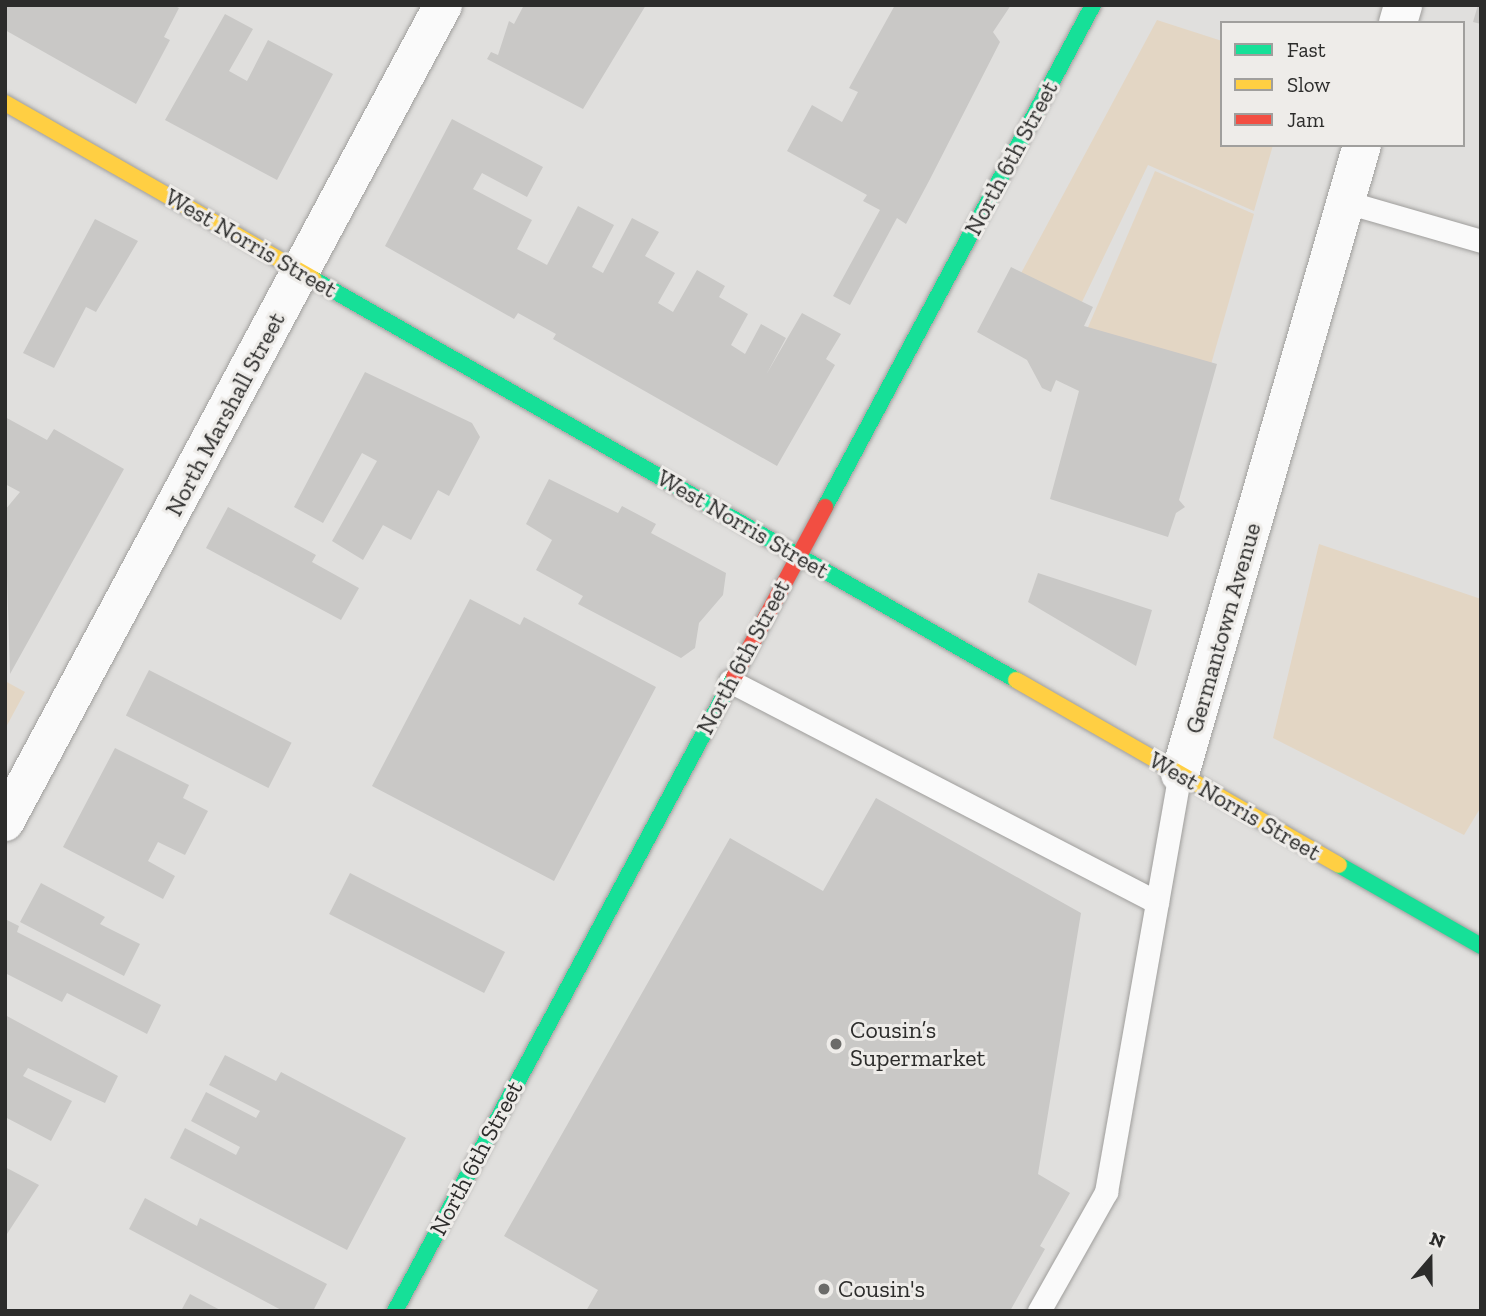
<!DOCTYPE html>
<meta charset="utf-8">
<style>
body{margin:0}
#map{position:relative;width:1486px;height:1316px;overflow:hidden;background:#e0dfdd;font-family:"Zilla Slab",serif}
div>[style]{position:absolute}
.green>*{inset:0;background:#e3d6c4}
.building>*{inset:0;background:#c9c8c6;transform-origin:0 0}
.roads{filter:drop-shadow(0 0 2px #9f9e9c) drop-shadow(0 0 2px #9f9e9c)}
.lane>*{height:23px;margin:-11.5px;padding:0 11.5px;transform-origin:11.5px;border-radius:11.5px;background:#fafafa}
.street>*{height:38px;margin:-19px;padding:0 19px;transform-origin:19px;border-radius:19px;background:#fafafa}
.fast>*{height:16px;margin:-8px;padding:0 8px;transform-origin:8px;border-radius:8px;background:#16e098}
.slow>*{height:16px;margin:-8px;padding:0 8px;transform-origin:8px;border-radius:8px;background:#ffcf43}
.jam>*{height:16px;margin:-8px;padding:0 8px;transform-origin:8px;border-radius:8px;background:#f24e42}
.dots>*{width:19px;height:19px;translate:-50% -50%;box-sizing:border-box;border:4px solid #eeece9;border-radius:50%}
span{translate:-50% -50%;white-space:nowrap;text-align:center;line-height:1.15;-webkit-text-stroke:6px #eeece9;paint-order:stroke}
.street-label{font-size:24px;color:#2c2c2b}
.poi-label{font-size:24px;color:#2c2c2b}
.left{translate:0 -50%;text-align:left}
.frame{position:absolute;inset:0;border:7px solid #2c2c2b;pointer-events:none}
.legend{position:absolute;left:1220px;top:21px;width:245px;height:126px;box-sizing:border-box;background:#eeece9;border:2px solid #a09f9d;margin:0;padding:9px 12px;list-style:none;font-size:21px;color:#2c2c2b}
.legend li{display:flex;align-items:center;gap:14px;height:35px}
.legend b{width:35px;border:2px solid #a09f9d}
.north{position:absolute;left:1395px;top:1225px;width:70px;height:70px;-webkit-text-stroke:5px #eeece9;paint-order:stroke;rotate:20deg;font-size:19px;font-weight:700;line-height:28px;text-align:center;color:#2c2c2b}
.north::after{content:'';display:block;margin:auto;width:24px;height:32px;background:#2c2c2b;clip-path:polygon(50% 0,100% 100%,50% 72%,0 100%)}
</style>
<div id="map">
<div class="green">
<div style="clip-path:polygon(1157px 20px,1222px 41px,1222px 145px,1273px 145px,1254px 211px,1148px 165px,1081px 304px,1019px 277px)"></div>
<div style="clip-path:polygon(1155px 171px,1254px 214px,1210px 368px,1086px 332px)"></div>
<div style="clip-path:polygon(1319px 544px,1481px 599px,1481px 807px,1464px 835px,1273px 738px)"></div>
<div style="clip-path:polygon(5px 681px,25px 692px,5px 729px)"></div>
</div>
<div class="building">
<div style="clip-path:polygon(5px 5px,173px 5px,179px 8px,164px 37px,170px 40px,136px 104px,5px 30px)"></div>
<div style="clip-path:polygon(524px 5px,646px 5px,583px 109px,487px 59px,491px 52px,498px 55px,509px 21px,514px 24px)"></div>
<div style="clip-path:polygon(895px 5px,1011px 5px,993px 32px,1000px 42px,929px 181px,906px 224px,897px 218px,850px 305px,833px 296px,880px 210px,863px 201px,867px 195px,787px 151px,812px 105px,842px 122px,858px 92px,849px 88px)"></div>
<div style="clip-path:polygon(1478px 5px,1481px 5px,1481px 24px,1473px 22px)"></div>
<div style="clip-path:polygon(225px 14px,253px 29px,229px 71px,247px 81px,268px 40px,333px 74px,277px 180px,165px 120px)"></div>
<div style="clip-path:polygon(452px 119px,543px 167px,527px 197px,482px 173px,473px 189px,532px 220px,517px 249px,547px 265px,578px 206px,614px 225px,592px 267px,603px 273px,632px 218px,659px 232px,645px 256px,675px 273px,658px 303px,673px 312px,697px 270px,725px 286px,719px 297px,748px 314px,731px 345px,745px 354px,761px 324px,786px 338px,766px 375px,802px 313px,841px 334px,826px 359px,835px 365px,777px 466px,553px 339px,556px 334px,518px 313px,514px 319px,385px 246px)"></div>
<div style="clip-path:polygon(95px 219px,138px 241px,96px 312px,86px 307px,54px 368px,23px 353px)"></div>
<div style="clip-path:polygon(1011px 267px,1093px 307px,1084px 326px,1217px 364px,1179px 500px,1185px 507px,1176px 513px,1168px 537px,1050px 499px,1079px 391px,1056px 380px,1051px 392px,1042px 388px,1027px 360px,977px 332px)"></div>
<div style="clip-path:polygon(365px 372px,472px 423px,480px 437px,449px 496px,438px 490px,411px 540px,383px 525px,363px 560px,332px 541px,377px 461px,362px 453px,323px 523px,294px 507px)"></div>
<div style="clip-path:polygon(5px 417px,47px 440px,54px 429px,124px 469px,10px 674px,5px 510px,20px 492px,5px 484px)"></div>
<div style="clip-path:polygon(549px 479px,618px 513px,622px 506px,656px 524px,651px 533px,726px 573px,723px 595px,699px 623px,695px 648px,681px 658px,578px 604px,583px 596px,536px 570px,552px 540px,526px 524px)"></div>
<div style="clip-path:polygon(228px 507px,316px 555px,312px 562px,359px 588px,341px 620px,206px 548px)"></div>
<div style="clip-path:polygon(1038px 573px,1152px 610px,1136px 666px,1028px 602px)"></div>
<div style="clip-path:polygon(470px 599px,520px 625px,524px 617px,656px 687px,554px 881px,372px 786px)"></div>
<div style="left:149px;top:670px;width:160px;height:51px;rotate:27deg"></div>
<div style="clip-path:polygon(115px 748px,189px 785px,183px 798px,208px 811px,185px 855px,158px 842px,148px 861px,175px 876px,163px 899px,63px 847px)"></div>
<div style="clip-path:polygon(876px 798px,1081px 913px,1038px 1174px,1070px 1193px,1040px 1246px,1045px 1249px,1010px 1311px,586px 1311px,598px 1290px,504px 1236px,730px 838px,823px 891px)"></div>
<div style="left:350px;top:873px;width:174px;height:46px;rotate:27deg"></div>
<div style="clip-path:polygon(41px 883px,105px 917px,100px 924px,140px 944px,124px 976px,20px 922px)"></div>
<div style="clip-path:polygon(7px 920px,19px 926px,17px 932px,161px 1005px,147px 1034px,67px 993px,62px 1002px,5px 973px)"></div>
<div style="clip-path:polygon(5px 1015px,118px 1076px,105px 1103px,28px 1068px,23px 1076px,72px 1101px,51px 1141px,5px 1117px)"></div>
<div style="clip-path:polygon(225px 1055px,276px 1081px,281px 1072px,406px 1138px,347px 1250px,170px 1158px,185px 1128px,236px 1155px,240px 1147px,191px 1121px,206px 1092px,256px 1118px,260px 1111px,209px 1085px)"></div>
<div style="clip-path:polygon(5px 1167px,39px 1185px,5px 1237px)"></div>
<div style="clip-path:polygon(145px 1198px,197px 1226px,200px 1218px,327px 1284px,313px 1311px,283px 1311px,129px 1229px)"></div>
<div style="clip-path:polygon(190px 1294px,222px 1311px,181px 1311px)"></div>
</div>
<div class="roads">
<div class="lane">
<div style="left:1346px;top:202px;width:141px;rotate:16.1deg"></div>
<div style="left:730px;top:681px;width:481px;rotate:27.4deg"></div>
<div style="left:1039px;top:1311px;width:137px;rotate:-60.6deg"></div>
<div style="left:1106px;top:1192px;width:424px;rotate:-80deg"></div>
</div>
<div class="street">
<div style="left:1398px;top:23px;width:19px;rotate:-74deg"></div>
<div style="left:1180px;top:774px;width:655px;rotate:-73.86deg"></div>
<div style="left:5px;top:822px;width:927px;rotate:-61.8deg"></div>
</div>
<div class="fast">
<div style="left:313px;top:279px;width:809px;rotate:29.7deg"></div>
<div style="left:825px;top:507px;width:569px;rotate:-61.9deg"></div>
<div style="left:1339px;top:865px;width:163px;rotate:29.7deg"></div>
<div style="left:395px;top:1311px;width:719px;rotate:-61.87deg"></div>
</div>
<div class="slow">
<div style="left:5px;top:103px;width:355px;rotate:29.7deg"></div>
<div style="left:1016px;top:680px;width:372px;rotate:29.8deg"></div>
</div>
<div class="jam">
<div style="left:734px;top:677px;width:193px;rotate:-61.8deg"></div>
</div>
</div>
<div class="dots">
<div style="left:836px;top:1044px;background:#6b6b69"></div>
<div style="left:824px;top:1289px;background:#6b6b69"></div>
</div>
<div class="street-label">
<span style="left:1011px;top:158px;rotate:-62deg">North 6th Street</span>
<span style="left:251px;top:243px;rotate:30deg">West Norris Street</span>
<span style="left:225px;top:414px;rotate:-62deg">North Marshall Street</span>
<span style="left:743px;top:524px;rotate:30deg">West Norris Street</span>
<span style="left:1223px;top:628px;rotate:-74deg">Germantown Avenue</span>
<span style="left:743px;top:657px;rotate:-62deg">North 6th Street</span>
<span style="left:1235px;top:806px;rotate:30deg">West Norris Street</span>
<span style="left:476px;top:1158px;rotate:-62deg">North 6th Street</span>
</div>
<div class="poi-label">
<span class="left" style="left:850px;top:1044px">Cousin’s<br>Supermarket</span>
<span class="left" style="left:838px;top:1289px">Cousin's</span>
</div>
<div class="frame"></div>
<ul class="legend">
<li><b style="height:9px;background:#16e098"></b>Fast</li>
<li><b style="height:9px;background:#ffcf43"></b>Slow</li>
<li><b style="height:9px;background:#f24e42"></b>Jam</li>
</ul>
<div class="north">N</div>
</div>
